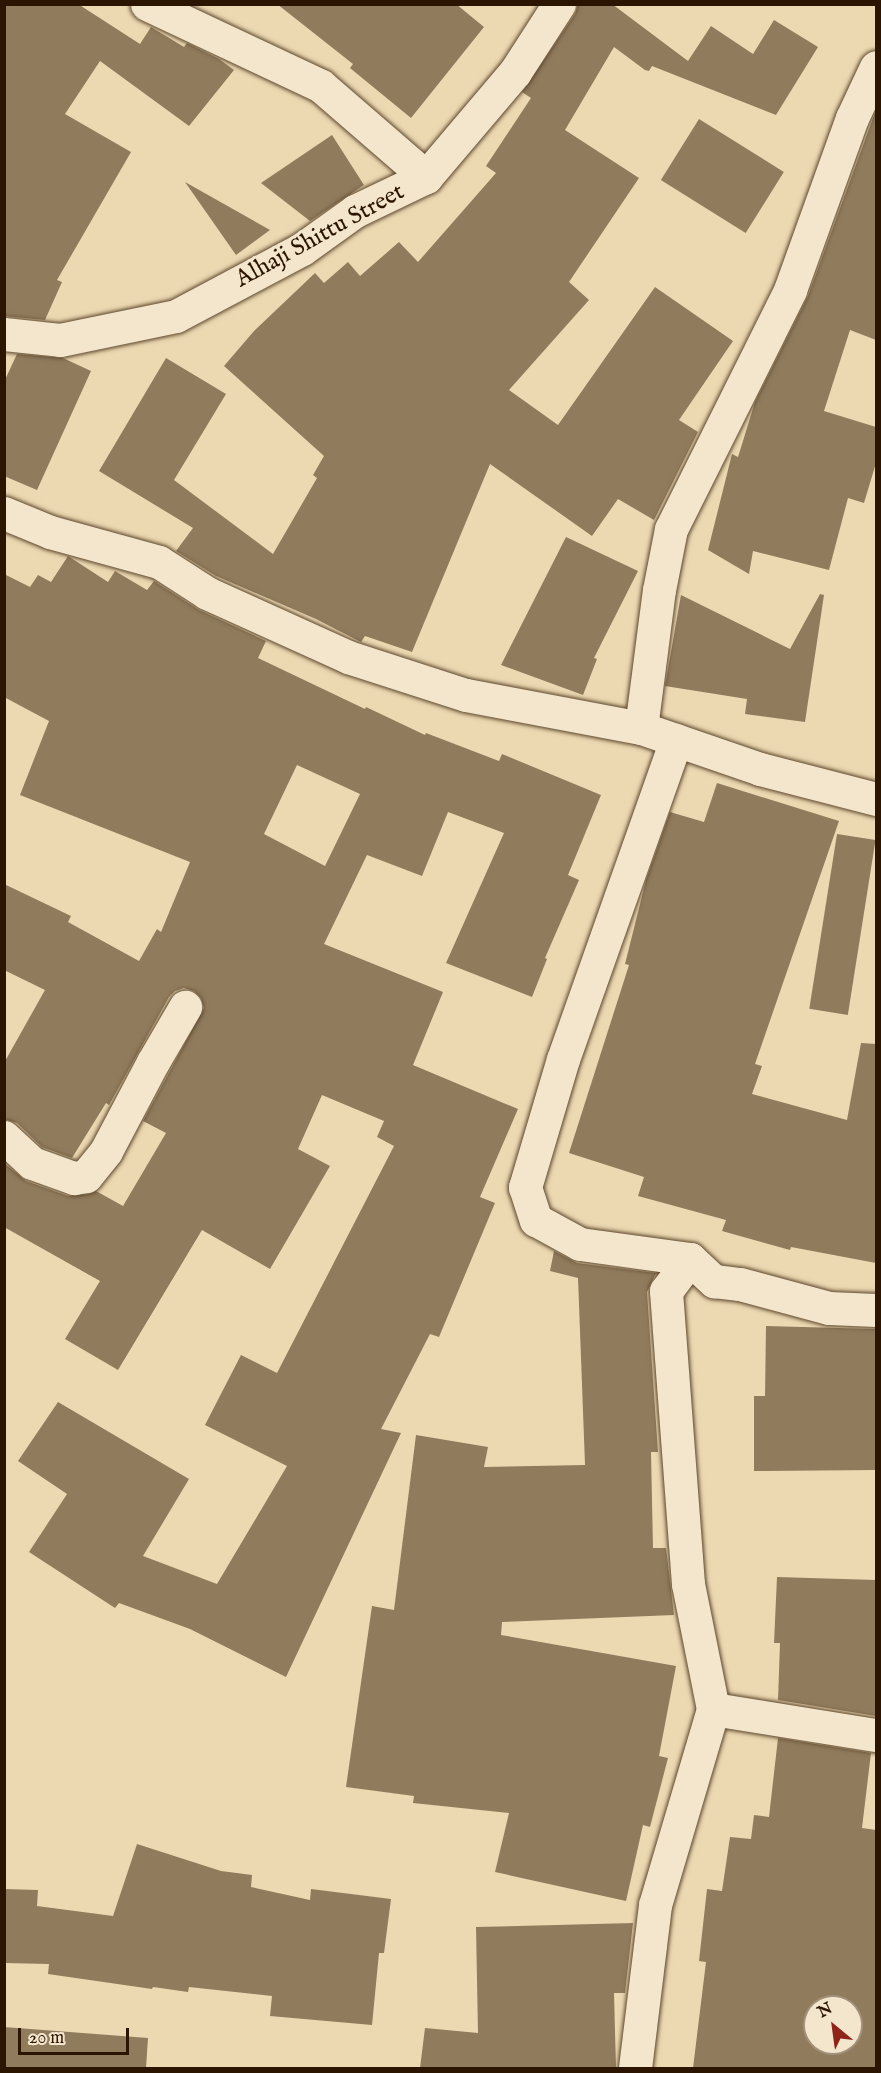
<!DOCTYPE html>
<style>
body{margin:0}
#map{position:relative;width:881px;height:2073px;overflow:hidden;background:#ecd9b2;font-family:"IM FELL English",serif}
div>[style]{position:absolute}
.building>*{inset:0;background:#907b5d;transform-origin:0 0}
.roads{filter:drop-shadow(0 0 2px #5c462c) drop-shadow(0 0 2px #5c462c)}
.minor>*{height:33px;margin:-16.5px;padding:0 16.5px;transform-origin:16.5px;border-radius:16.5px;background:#f3e6cd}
span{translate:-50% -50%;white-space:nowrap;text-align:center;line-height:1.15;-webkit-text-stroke:6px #f3e6cd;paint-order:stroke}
.street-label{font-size:24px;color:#2c1500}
.frame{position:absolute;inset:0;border:6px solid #2c1500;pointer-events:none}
.north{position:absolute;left:803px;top:1995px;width:60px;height:60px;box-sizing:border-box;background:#f3e6cd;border:2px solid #a3927b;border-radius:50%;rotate:331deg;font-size:16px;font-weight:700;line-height:24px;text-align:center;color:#2c1500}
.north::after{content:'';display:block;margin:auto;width:21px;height:27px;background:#8f2418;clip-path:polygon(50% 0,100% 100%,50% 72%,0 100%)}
.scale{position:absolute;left:18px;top:2028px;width:111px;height:27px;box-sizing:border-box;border:3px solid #2c1500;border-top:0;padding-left:8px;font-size:18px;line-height:21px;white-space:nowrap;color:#2c1500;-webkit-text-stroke:4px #f3e6cd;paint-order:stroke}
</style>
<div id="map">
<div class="building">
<div style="clip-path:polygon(4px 4px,78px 4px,140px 44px,151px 27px,184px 47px,187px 43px,219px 59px,234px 70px,189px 126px,100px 61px,65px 114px,131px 152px,57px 280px,62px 282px,45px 320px,4px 316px)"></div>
<div style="clip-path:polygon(277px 4px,456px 4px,484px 27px,411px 118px,350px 68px,353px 64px)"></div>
<div style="clip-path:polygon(578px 4px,612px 4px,688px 61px,711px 26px,753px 54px,774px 20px,818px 47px,776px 115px,652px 66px,649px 71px,645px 70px,614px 47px,565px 130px,639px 178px,569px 282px,589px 300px,509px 390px,558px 425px,655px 287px,733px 341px,679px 420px,698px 432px,654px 520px,618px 499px,592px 536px,490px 464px,412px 652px,365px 636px,361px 642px,355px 639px,316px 619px,216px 576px,176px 551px,193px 528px,99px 471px,166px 358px,226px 394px,174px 480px,273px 554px,317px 478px,313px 475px,324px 456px,224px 366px,254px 331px,315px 273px,324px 283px,348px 262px,360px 276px,399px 242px,418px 262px,496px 173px,486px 166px,531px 98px,522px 92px,575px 14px)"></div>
<div style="clip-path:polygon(876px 110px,876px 340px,850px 330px,824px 411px,876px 427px,876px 463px,864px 503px,848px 498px,829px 570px,753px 551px,749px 574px,708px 550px,732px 454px,738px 457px,755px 402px,808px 296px)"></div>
<div style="left:699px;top:119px;width:100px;height:72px;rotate:32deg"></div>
<div style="clip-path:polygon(332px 135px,364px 185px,310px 221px,261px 183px)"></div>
<div style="clip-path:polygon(185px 182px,270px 230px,236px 255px)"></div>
<div style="clip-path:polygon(17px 354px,63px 358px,91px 371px,37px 490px,4px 476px,4px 382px)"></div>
<div style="clip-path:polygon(566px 537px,638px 571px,594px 658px,597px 659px,583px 695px,501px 665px)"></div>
<div style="clip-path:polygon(evenodd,68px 556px,108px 582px,115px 571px,147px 590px,154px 581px,199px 610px,266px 641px,258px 658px,365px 709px,366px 707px,425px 735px,426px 733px,499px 761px,502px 754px,601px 795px,568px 875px,579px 880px,545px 958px,547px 959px,532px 997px,446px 963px,504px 833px,448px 812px,422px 876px,367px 855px,324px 944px,443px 992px,413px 1065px,518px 1109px,480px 1197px,495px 1203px,439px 1337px,430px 1334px,381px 1429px,401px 1433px,286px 1677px,190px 1629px,119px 1603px,115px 1608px,29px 1552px,67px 1494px,18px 1461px,58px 1402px,189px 1479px,143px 1556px,217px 1584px,287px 1466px,205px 1425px,241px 1355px,277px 1373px,394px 1146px,377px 1137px,384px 1121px,322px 1095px,298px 1149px,330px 1166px,270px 1269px,202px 1230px,118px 1370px,65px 1339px,100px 1281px,4px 1227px,4px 1163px,26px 1181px,68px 1196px,89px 1194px,96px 1191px,123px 1206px,166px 1133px,143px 1121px,204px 1008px,201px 998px,194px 991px,184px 988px,175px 991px,169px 997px,109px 1105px,106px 1103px,72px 1158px,42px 1147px,17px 1123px,4px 1119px,4px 1063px,45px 990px,4px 970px,4px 884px,71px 916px,68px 922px,139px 961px,157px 929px,161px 932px,190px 862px,20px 795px,49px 721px,4px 697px,4px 574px,30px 587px,38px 575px,51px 582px,68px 556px,297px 765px,360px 794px,325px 866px,264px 834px,297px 765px)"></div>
<div style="clip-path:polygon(820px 594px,824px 595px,805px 722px,745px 714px,747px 699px,665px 686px,681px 595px,790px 649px)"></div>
<div style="clip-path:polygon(717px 783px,839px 821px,755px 1064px,762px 1066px,752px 1094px,847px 1120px,861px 1043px,876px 1044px,876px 1263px,791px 1247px,790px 1250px,722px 1231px,726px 1220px,638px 1196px,644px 1177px,569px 1153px,629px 965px,625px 964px,646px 880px,670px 812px,704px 822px)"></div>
<div style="left:837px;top:834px;width:39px;height:177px;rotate:9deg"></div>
<div style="clip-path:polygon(554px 1251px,577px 1263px,656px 1273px,647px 1292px,658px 1452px,651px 1452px,653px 1548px,666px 1548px,674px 1615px,502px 1622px,501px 1635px,676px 1666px,659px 1756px,668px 1758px,650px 1827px,643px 1825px,626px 1901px,495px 1872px,509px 1813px,413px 1803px,414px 1796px,346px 1787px,372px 1606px,394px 1610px,416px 1435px,488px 1447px,484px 1467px,585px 1465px,578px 1278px,550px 1271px)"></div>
<div style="clip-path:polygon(766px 1326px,876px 1329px,876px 1470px,754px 1471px,754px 1396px,765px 1396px)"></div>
<div style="clip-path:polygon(777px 1577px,876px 1580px,876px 1716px,778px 1700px,780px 1643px,774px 1643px)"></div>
<div style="clip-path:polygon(evenodd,778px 1738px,871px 1753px,862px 1828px,876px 1830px,876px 2068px,693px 2068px,706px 1962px,699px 1961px,707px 1889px,722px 1891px,730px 1837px,751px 1839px,754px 1815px,769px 1817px,778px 1738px,815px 2007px,851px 2007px,851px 2043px,815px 2043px,815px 2007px)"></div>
<div style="clip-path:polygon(137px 1844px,221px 1871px,252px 1875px,251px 1887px,310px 1900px,311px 1889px,391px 1899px,384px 1953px,379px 1953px,372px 2025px,270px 2016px,272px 1996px,189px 1987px,188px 1992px,153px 1987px,152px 1989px,48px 1974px,49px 1964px,4px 1963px,4px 1889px,38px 1890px,37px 1906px,113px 1916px)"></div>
<div style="clip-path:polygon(633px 1923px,625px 1993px,614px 1993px,616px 2068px,420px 2068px,425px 2028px,478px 2033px,476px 1927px)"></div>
<div style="clip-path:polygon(4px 2027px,148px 2038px,146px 2068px,4px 2068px)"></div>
</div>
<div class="roads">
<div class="minor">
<div style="left:147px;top:4px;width:192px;rotate:25.2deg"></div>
<div style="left:321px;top:86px;width:139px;rotate:40.9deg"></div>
<div style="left:4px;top:334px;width:56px;rotate:6.1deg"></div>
<div style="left:60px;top:340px;width:118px;rotate:-11.7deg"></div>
<div style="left:176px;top:316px;width:143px;rotate:-28deg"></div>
<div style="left:302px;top:249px;width:65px;rotate:-35.6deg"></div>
<div style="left:355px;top:211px;width:79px;rotate:-25.6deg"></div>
<div style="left:426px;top:177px;width:138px;rotate:-49.7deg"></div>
<div style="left:515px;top:72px;width:81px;rotate:-57.1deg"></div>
<div style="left:4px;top:513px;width:50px;rotate:22.4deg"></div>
<div style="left:50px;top:532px;width:113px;rotate:15.4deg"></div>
<div style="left:159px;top:562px;width:57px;rotate:32.9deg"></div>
<div style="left:207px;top:593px;width:155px;rotate:24.4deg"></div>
<div style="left:348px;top:657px;width:124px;rotate:17.9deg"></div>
<div style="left:466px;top:695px;width:178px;rotate:10.7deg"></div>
<div style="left:641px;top:728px;width:126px;rotate:19deg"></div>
<div style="left:760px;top:769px;width:120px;rotate:14.5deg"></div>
<div style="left:641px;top:728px;width:139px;rotate:-82.6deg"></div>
<div style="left:659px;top:590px;width:62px;rotate:-78.9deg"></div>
<div style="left:671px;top:529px;width:267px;rotate:-63.5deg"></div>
<div style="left:790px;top:290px;width:183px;rotate:-70.2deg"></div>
<div style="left:852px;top:118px;width:56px;rotate:-64.8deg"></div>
<div style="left:676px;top:740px;width:338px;rotate:109.5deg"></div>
<div style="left:563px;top:1059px;width:134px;rotate:106.5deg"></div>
<div style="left:525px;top:1187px;width:35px;rotate:72deg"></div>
<div style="left:536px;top:1220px;width:50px;rotate:28.6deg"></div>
<div style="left:580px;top:1244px;width:111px;rotate:7.8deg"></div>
<div style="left:690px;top:1259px;width:33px;rotate:43deg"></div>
<div style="left:714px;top:1281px;width:26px;rotate:7deg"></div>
<div style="left:740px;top:1284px;width:92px;rotate:15.1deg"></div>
<div style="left:829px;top:1308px;width:47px;rotate:2.4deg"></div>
<div style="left:4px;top:1137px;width:38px;rotate:43deg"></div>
<div style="left:32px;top:1163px;width:45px;rotate:19.7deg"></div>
<div style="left:74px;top:1178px;width:12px;rotate:-9deg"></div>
<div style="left:86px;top:1176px;width:32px;rotate:-51deg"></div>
<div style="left:106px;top:1151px;width:101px;rotate:-62.2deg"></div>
<div style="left:153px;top:1062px;width:64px;rotate:-59.8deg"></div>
<div style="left:713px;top:1709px;width:165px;rotate:9.1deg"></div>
<div style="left:635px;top:2068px;width:164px;rotate:-83deg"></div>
<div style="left:655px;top:1905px;width:204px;rotate:-73.5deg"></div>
<div style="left:713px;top:1709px;width:127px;rotate:-101.3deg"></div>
<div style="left:688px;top:1584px;width:294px;rotate:-94.3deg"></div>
<div style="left:666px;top:1291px;width:40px;rotate:-53deg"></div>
</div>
</div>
<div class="street-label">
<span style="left:320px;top:236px;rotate:-29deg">Alhaji Shittu Street</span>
</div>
<div class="frame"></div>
<div class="north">N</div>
<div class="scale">20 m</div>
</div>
